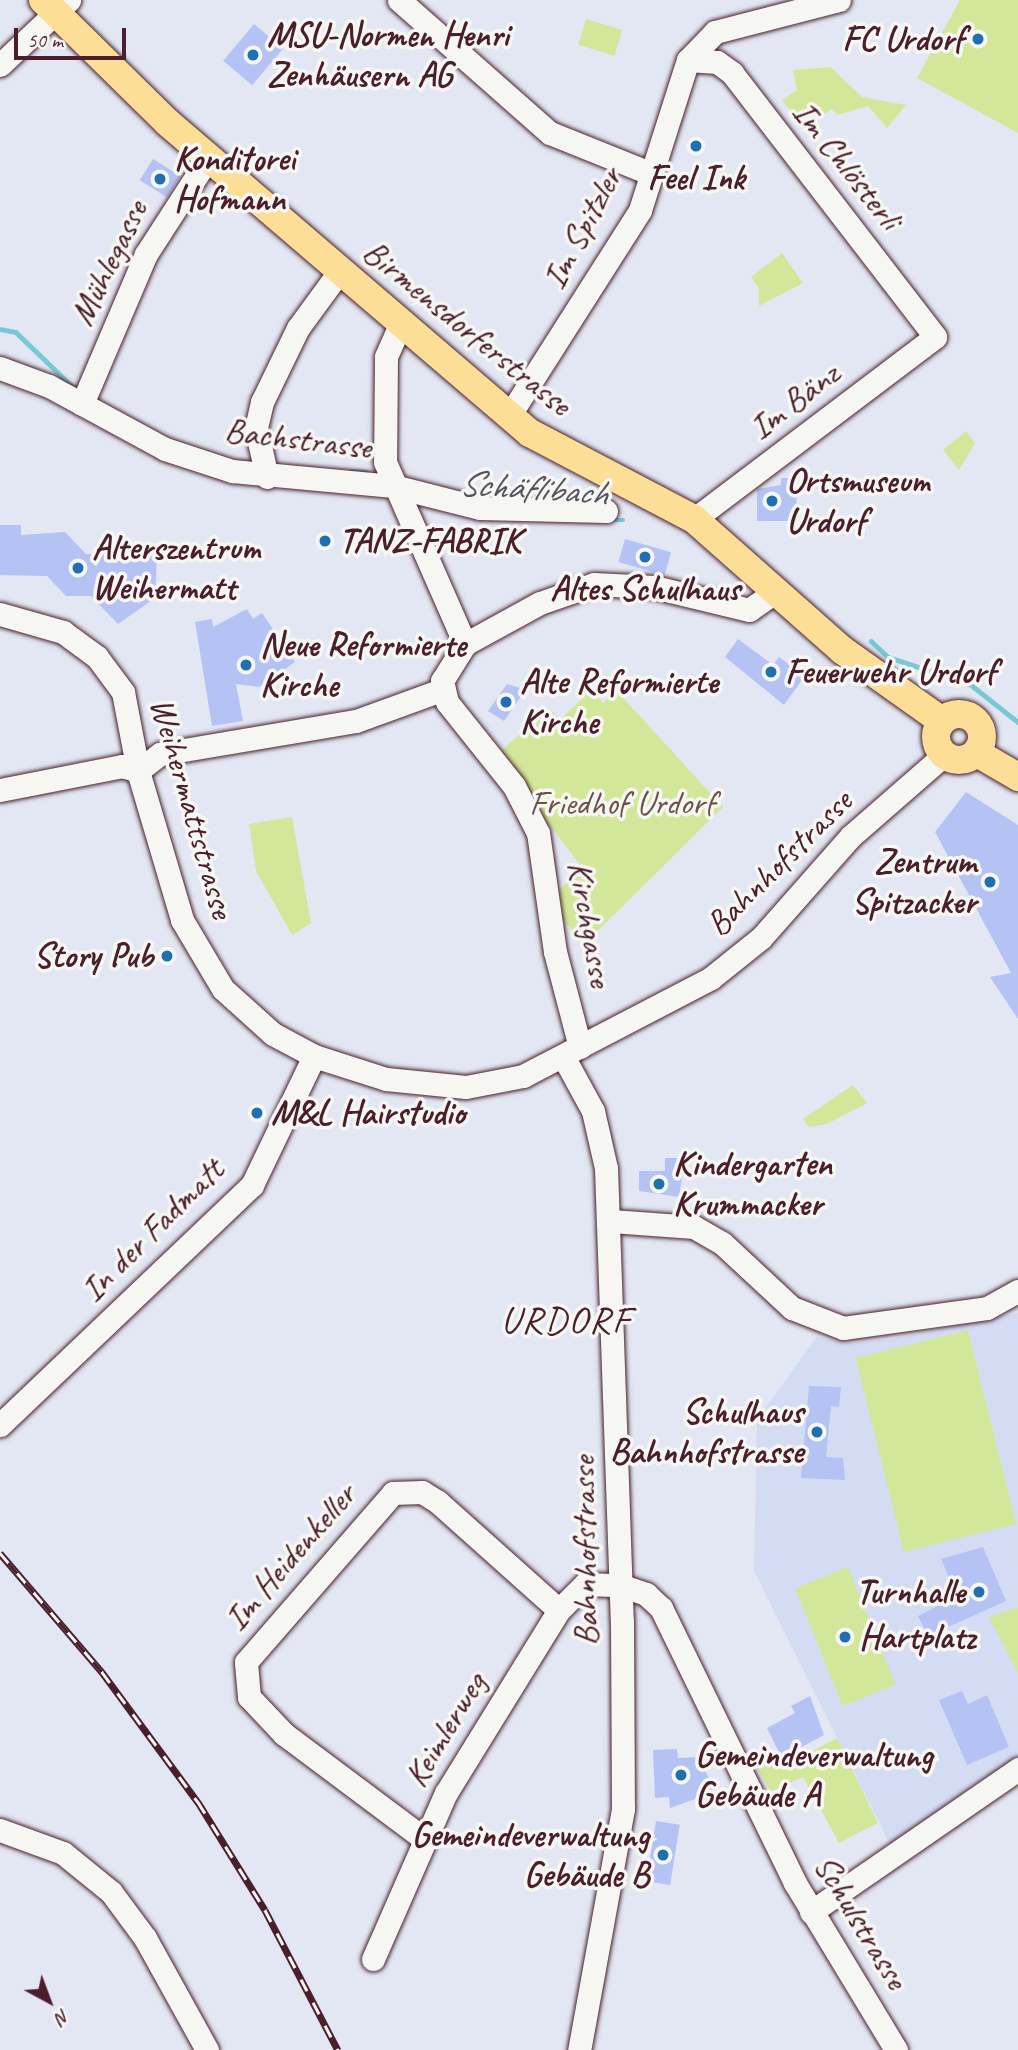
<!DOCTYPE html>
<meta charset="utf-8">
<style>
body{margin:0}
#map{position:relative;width:1018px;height:2050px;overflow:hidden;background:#e2e7f3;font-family:Caveat,sans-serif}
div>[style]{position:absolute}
.built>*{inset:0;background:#d4dcf3}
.green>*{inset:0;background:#d3e79b;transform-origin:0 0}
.stream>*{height:4.5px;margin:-2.25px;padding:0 2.25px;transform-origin:2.25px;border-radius:2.25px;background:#79c9d4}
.building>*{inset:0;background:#b5c3f4;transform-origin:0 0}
.roads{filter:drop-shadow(0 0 2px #4a1f2b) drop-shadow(0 0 2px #4a1f2b)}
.minor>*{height:23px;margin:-11.5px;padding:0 11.5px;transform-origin:11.5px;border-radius:11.5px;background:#f6f6f2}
.major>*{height:28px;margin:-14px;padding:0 14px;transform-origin:14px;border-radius:14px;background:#fcde96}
.major>.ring{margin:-14px;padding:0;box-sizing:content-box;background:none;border:28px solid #fcde96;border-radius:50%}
.rail>*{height:7px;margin-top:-3.5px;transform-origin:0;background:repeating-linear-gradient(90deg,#f6f6f2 0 13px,#4a1f2b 0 26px);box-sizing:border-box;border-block:2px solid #4a1f2b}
.dots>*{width:19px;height:19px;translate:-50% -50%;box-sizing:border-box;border:4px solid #f6f6f2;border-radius:50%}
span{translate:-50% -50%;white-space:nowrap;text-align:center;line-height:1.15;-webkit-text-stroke:7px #f6f6f2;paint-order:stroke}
.poi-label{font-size:35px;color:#4a1f2b;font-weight:700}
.left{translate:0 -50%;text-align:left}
.right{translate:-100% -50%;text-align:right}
.street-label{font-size:35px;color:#4a1f2b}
.park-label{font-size:35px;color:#6c5147}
.water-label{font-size:37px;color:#58525e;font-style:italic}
.quarter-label{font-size:38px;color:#4a1f2b;letter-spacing:2px}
.north{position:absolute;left:14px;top:1966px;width:70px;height:70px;-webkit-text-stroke:5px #f6f6f2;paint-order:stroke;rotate:139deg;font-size:19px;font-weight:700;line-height:28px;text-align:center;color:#4a1f2b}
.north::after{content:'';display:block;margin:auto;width:24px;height:32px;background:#4a1f2b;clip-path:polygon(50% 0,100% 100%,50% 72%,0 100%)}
.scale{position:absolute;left:14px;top:28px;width:112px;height:32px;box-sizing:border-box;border:4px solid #4a1f2b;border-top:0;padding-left:9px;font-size:21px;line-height:24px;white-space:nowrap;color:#4a1f2b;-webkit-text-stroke:5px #f6f6f2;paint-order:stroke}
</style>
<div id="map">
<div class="built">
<div style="clip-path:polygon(1018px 1313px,1018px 1756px,890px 1844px,754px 1571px,757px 1419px,817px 1337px,848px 1343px,891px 1339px)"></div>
</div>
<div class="green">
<div style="clip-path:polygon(960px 0,1018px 0,1018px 133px,917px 78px)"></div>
<div style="left:586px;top:19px;width:38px;height:27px;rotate:17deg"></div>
<div style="clip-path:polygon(831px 67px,862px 97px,906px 105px,887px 128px,868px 106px,837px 115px,832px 109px,804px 128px,782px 100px,797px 90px,793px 70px)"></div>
<div style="clip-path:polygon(782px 253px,803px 283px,759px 306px,759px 289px,751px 277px)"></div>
<div style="clip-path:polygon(966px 431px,975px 443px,959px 470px,943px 450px)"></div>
<div style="clip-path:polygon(591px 690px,603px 703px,616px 690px,723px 807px,586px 942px,560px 918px,558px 892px,581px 866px,496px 755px,549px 709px,561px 719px)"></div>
<div style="clip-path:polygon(292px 817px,311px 923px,292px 935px,256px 871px,249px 824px)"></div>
<div style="clip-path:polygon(853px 1085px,867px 1103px,827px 1124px,809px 1127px,803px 1119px)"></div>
<div style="left:968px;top:1330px;width:200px;height:116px;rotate:76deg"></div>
<div style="left:848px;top:1567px;width:127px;height:57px;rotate:68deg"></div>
<div style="clip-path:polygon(1018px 1607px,1018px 1674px,989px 1617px)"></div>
<div style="clip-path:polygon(837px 1738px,878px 1823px,839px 1843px,803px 1777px,771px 1792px,757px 1768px,779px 1756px,785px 1765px)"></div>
</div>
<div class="stream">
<div style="left:0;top:329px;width:16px;rotate:11deg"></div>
<div style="left:16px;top:332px;width:83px;rotate:44deg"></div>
<div style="left:351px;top:471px;width:15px;rotate:4deg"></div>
<div style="left:607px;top:520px;width:16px"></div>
<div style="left:871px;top:641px;width:23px;rotate:43deg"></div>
<div style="left:888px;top:657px;width:86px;rotate:18.2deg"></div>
<div style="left:970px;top:684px;width:61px;rotate:38.4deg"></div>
</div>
<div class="building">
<div style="left:254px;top:24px;width:38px;height:48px;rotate:40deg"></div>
<div style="left:153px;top:159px;width:32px;height:25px;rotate:32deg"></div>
<div style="clip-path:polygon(781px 478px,797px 478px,796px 521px,757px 521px,757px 489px,781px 485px)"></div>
<div style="clip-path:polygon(0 525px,21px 525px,21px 535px,65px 532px,86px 554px,157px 556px,155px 598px,118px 624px,91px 596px,66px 596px,47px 576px,0 575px)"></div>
<div style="left:625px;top:539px;width:48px;height:24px;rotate:16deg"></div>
<div style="clip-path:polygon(247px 609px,253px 619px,262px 613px,295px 662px,259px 687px,236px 684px,243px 721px,212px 726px,195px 622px,212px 619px,213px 627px)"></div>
<div style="clip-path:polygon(738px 639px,773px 665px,779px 657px,805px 676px,784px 705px,725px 657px)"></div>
<div style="clip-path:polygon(507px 684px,520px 688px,520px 698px,504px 721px,488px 711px)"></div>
<div style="clip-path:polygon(966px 792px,1018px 825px,1018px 1019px,990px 977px,1011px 973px,935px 832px)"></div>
<div style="clip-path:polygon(665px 1158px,685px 1158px,679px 1197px,639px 1191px,639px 1171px,665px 1171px)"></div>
<div style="clip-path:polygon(809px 1386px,841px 1387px,839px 1407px,831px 1406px,826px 1457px,843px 1458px,845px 1480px,801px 1478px)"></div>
<div style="clip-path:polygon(983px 1547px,1006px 1601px,928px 1636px,918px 1616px,957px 1596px,941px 1559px)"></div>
<div style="clip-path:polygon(962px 1691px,968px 1704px,987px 1695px,1009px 1747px,967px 1765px,939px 1700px)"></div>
<div style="clip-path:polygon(810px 1696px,824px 1735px,796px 1750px,799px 1757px,785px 1765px,767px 1728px,795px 1713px,791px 1706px)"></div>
<div style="clip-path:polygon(677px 1749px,678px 1758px,699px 1757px,715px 1792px,670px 1808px,669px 1797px,655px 1798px,653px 1750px)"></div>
<div style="left:656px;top:1821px;width:24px;height:61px;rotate:9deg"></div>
</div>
<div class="roads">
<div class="minor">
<div style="left:399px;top:0;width:201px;rotate:41.4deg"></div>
<div style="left:550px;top:133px;width:110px;rotate:21.9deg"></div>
<div style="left:688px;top:60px;width:29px;rotate:4deg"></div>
<div style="left:717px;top:62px;width:19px;rotate:36deg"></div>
<div style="left:732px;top:73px;width:333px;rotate:52.4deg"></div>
<div style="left:935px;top:337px;width:302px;rotate:142.9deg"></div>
<div style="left:0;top:65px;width:95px;rotate:-43.3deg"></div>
<div style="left:400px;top:325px;width:35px;rotate:114deg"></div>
<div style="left:386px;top:357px;width:105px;rotate:90.5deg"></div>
<div style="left:385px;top:462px;width:199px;rotate:66.3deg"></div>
<div style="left:0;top:368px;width:52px;rotate:20.2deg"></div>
<div style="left:49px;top:386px;width:132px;rotate:28.5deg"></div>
<div style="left:165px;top:449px;width:71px;rotate:18.2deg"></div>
<div style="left:232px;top:471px;width:162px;rotate:5.3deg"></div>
<div style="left:393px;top:486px;width:90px;rotate:14.2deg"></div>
<div style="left:480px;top:508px;width:126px;rotate:1.4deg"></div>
<div style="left:82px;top:404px;width:163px;rotate:-66.9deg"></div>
<div style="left:146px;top:254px;width:114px;rotate:-57.1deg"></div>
<div style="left:509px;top:416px;width:244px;rotate:-57.5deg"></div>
<div style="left:640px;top:210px;width:157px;rotate:-72.3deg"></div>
<div style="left:688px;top:60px;width:39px;rotate:-46deg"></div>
<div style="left:715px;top:32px;width:128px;rotate:-14.5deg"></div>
<div style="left:267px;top:477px;width:50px;rotate:-102.7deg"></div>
<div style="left:256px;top:428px;width:27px;rotate:-77deg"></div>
<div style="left:262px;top:402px;width:82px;rotate:-64.1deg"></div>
<div style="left:298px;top:328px;width:69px;rotate:-53.8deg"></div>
<div style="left:0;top:614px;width:66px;rotate:15.9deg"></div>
<div style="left:63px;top:632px;width:42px;rotate:36.3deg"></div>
<div style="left:97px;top:657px;width:44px;rotate:53.4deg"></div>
<div style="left:123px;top:692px;width:80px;rotate:79.2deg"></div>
<div style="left:138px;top:771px;width:155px;rotate:73.5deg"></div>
<div style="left:182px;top:920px;width:80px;rotate:59.3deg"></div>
<div style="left:223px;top:989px;width:67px;rotate:42deg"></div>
<div style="left:273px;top:1034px;width:47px;rotate:28.2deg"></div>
<div style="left:314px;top:1056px;width:76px;rotate:17.7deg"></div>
<div style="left:386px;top:1079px;width:80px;rotate:5.7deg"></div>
<div style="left:466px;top:1087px;width:58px;rotate:-10.9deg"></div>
<div style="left:523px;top:1076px;width:212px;rotate:-27.5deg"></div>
<div style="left:711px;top:978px;width:64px;rotate:-38.7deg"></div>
<div style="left:761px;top:938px;width:136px;rotate:-48.6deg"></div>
<div style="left:851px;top:836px;width:123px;rotate:-41.1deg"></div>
<div style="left:138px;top:771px;width:28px;rotate:-38deg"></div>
<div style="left:160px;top:754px;width:199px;rotate:-9.6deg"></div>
<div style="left:356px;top:721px;width:90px;rotate:-20deg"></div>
<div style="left:0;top:790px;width:124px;rotate:-11.1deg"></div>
<div style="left:122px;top:766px;width:17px;rotate:17deg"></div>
<div style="left:580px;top:1047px;width:98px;rotate:-104.7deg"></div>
<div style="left:555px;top:952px;width:120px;rotate:-98.1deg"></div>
<div style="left:538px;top:833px;width:53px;rotate:-117.1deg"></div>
<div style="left:514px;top:786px;width:107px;rotate:-128.6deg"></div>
<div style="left:447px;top:702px;width:22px;rotate:-103deg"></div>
<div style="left:442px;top:681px;width:44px;rotate:-58.1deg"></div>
<div style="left:465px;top:644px;width:85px;rotate:-28.7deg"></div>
<div style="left:540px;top:603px;width:57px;rotate:-19.4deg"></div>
<div style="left:594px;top:584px;width:60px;rotate:2.9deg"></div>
<div style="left:654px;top:587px;width:98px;rotate:13.6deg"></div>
<div style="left:749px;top:610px;width:29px;rotate:-35deg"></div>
<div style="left:563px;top:1056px;width:63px;rotate:61.4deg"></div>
<div style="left:593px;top:1111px;width:58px;rotate:77.2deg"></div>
<div style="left:606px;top:1168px;width:454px;rotate:88deg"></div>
<div style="left:622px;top:1622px;width:187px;rotate:89.7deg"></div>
<div style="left:623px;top:1809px;width:245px;rotate:100.3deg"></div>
<div style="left:611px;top:1221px;width:83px;rotate:4.1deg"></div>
<div style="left:694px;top:1227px;width:32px;rotate:30deg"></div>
<div style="left:722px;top:1243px;width:96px;rotate:42.9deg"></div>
<div style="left:792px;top:1308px;width:55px;rotate:21.4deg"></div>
<div style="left:843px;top:1328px;width:145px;rotate:-7.9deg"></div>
<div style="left:987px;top:1308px;width:35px;rotate:-29deg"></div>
<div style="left:0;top:1425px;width:348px;rotate:-43.6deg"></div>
<div style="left:252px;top:1185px;width:143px;rotate:-64.3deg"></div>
<div style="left:0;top:1830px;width:67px;rotate:20.1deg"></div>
<div style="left:63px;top:1853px;width:62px;rotate:39.1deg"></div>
<div style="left:111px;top:1892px;width:57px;rotate:53.5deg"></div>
<div style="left:145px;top:1938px;width:128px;rotate:61deg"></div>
<div style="left:423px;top:1838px;width:174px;rotate:-143.2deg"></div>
<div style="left:284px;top:1734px;width:51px;rotate:-133.4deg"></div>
<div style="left:249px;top:1697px;width:35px;rotate:-95deg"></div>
<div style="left:246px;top:1662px;width:224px;rotate:-49deg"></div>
<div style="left:393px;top:1493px;width:29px;rotate:-2deg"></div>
<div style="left:422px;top:1492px;width:19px;rotate:32deg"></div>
<div style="left:438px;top:1502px;width:162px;rotate:41.8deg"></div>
<div style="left:811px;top:1912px;width:252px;rotate:-34.6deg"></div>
<div style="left:373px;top:1959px;width:181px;rotate:-66.3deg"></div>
<div style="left:446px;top:1793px;width:215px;rotate:-58.3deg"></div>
<div style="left:559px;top:1610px;width:37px;rotate:-45deg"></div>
<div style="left:585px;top:1584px;width:35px;rotate:2deg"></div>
<div style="left:620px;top:1585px;width:28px;rotate:19deg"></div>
<div style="left:646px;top:1594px;width:21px;rotate:43deg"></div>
<div style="left:661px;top:1608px;width:306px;rotate:64deg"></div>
<div style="left:795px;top:1883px;width:195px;rotate:58.8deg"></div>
</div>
<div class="major">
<div style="left:43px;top:0;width:174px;rotate:44.5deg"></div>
<div style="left:167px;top:122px;width:478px;rotate:40.6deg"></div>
<div style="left:530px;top:433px;width:185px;rotate:27.7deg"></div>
<div style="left:694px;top:519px;width:198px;rotate:41.5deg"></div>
<div style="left:842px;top:650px;width:123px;rotate:35.4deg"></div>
<div class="ring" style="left:936px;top:714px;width:18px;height:18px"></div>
<div style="left:977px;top:753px;width:48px;rotate:30.3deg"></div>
</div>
</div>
<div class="rail">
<div style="left:0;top:1553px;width:157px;rotate:49.4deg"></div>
<div style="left:102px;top:1672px;width:162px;rotate:53.6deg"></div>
<div style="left:198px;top:1802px;width:127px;rotate:58.2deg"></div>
<div style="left:265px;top:1910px;width:158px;rotate:62.5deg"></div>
</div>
<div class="dots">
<div style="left:978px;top:39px;background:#1f6fb2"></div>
<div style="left:253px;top:55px;background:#1f6fb2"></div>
<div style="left:696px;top:146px;background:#1f6fb2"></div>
<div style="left:160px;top:179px;background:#1f6fb2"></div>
<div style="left:772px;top:501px;background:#1f6fb2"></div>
<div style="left:325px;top:541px;background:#1f6fb2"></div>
<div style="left:645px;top:557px;background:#1f6fb2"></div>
<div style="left:78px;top:568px;background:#1f6fb2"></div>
<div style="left:246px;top:665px;background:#1f6fb2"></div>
<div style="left:771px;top:672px;background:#1f6fb2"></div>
<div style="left:506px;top:702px;background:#1f6fb2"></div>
<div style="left:990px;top:882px;background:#1f6fb2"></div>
<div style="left:167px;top:956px;background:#1f6fb2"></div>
<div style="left:257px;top:1113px;background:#1f6fb2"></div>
<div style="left:659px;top:1184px;background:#1f6fb2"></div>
<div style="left:817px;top:1432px;background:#1f6fb2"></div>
<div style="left:979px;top:1592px;background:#1f6fb2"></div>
<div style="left:845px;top:1637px;background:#1f6fb2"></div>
<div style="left:681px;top:1775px;background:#1f6fb2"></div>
<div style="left:663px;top:1855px;background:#1f6fb2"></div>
</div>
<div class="poi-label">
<span class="left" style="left:267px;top:55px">MSU-Normen Henri<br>Zenhäusern AG</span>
<span class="right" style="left:964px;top:39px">FC Urdorf</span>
<span class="left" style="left:174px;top:179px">Konditorei<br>Hofmann</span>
<span style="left:696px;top:178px">Feel Ink</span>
<span class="left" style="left:786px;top:501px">Ortsmuseum<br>Urdorf</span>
<span class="left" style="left:339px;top:541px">TANZ-FABRIK</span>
<span class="left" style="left:92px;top:568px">Alterszentrum<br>Weihermatt</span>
<span style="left:645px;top:589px">Altes Schulhaus</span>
<span class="left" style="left:260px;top:665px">Neue Reformierte<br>Kirche</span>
<span class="left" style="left:785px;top:672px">Feuerwehr Urdorf</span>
<span class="left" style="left:520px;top:702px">Alte Reformierte<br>Kirche</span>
<span class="right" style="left:976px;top:882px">Zentrum<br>Spitzacker</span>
<span class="right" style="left:153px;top:956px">Story Pub</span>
<span class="left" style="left:271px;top:1113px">M&amp;L Hairstudio</span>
<span class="left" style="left:673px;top:1184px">Kindergarten<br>Krummacker</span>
<span class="right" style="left:803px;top:1432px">Schulhaus<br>Bahnhofstrasse</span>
<span class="right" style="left:965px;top:1592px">Turnhalle</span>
<span class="left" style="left:859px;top:1637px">Hartplatz</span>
<span class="left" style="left:695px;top:1775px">Gemeindeverwaltung<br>Gebäude A</span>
<span class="right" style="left:649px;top:1855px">Gemeindeverwaltung<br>Gebäude B</span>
</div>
<div class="street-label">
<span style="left:847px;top:165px;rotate:52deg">Im Chlösterli</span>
<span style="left:582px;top:228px;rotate:-62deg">Im Spitzler</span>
<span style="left:109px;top:263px;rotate:-64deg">Mühlegasse</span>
<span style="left:467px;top:328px;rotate:39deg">Birmensdorferstrasse</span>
<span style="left:794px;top:401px;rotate:-37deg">Im Bänz</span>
<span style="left:298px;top:439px;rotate:7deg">Bachstrasse</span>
<span style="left:192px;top:808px;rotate:74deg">Weihermattstrasse</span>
<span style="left:779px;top:863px;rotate:-45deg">Bahnhofstrasse</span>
<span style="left:590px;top:924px;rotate:80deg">Kirchgasse</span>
<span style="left:152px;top:1230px;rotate:-45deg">In der Fadmatt</span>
<span style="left:585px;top:1551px;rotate:-91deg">Bahnhofstrasse</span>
<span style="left:290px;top:1557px;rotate:-49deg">Im Heidenkeller</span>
<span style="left:445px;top:1730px;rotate:-59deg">Keimlerweg</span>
<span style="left:861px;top:1922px;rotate:59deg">Schulstrasse</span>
</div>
<div class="park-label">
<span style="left:622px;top:803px">Friedhof Urdorf</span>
</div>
<div class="water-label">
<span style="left:533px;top:488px;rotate:4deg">Schäflibach</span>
</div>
<div class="quarter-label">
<span style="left:566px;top:1320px">URDORF</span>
</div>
<div class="north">N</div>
<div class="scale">50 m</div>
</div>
